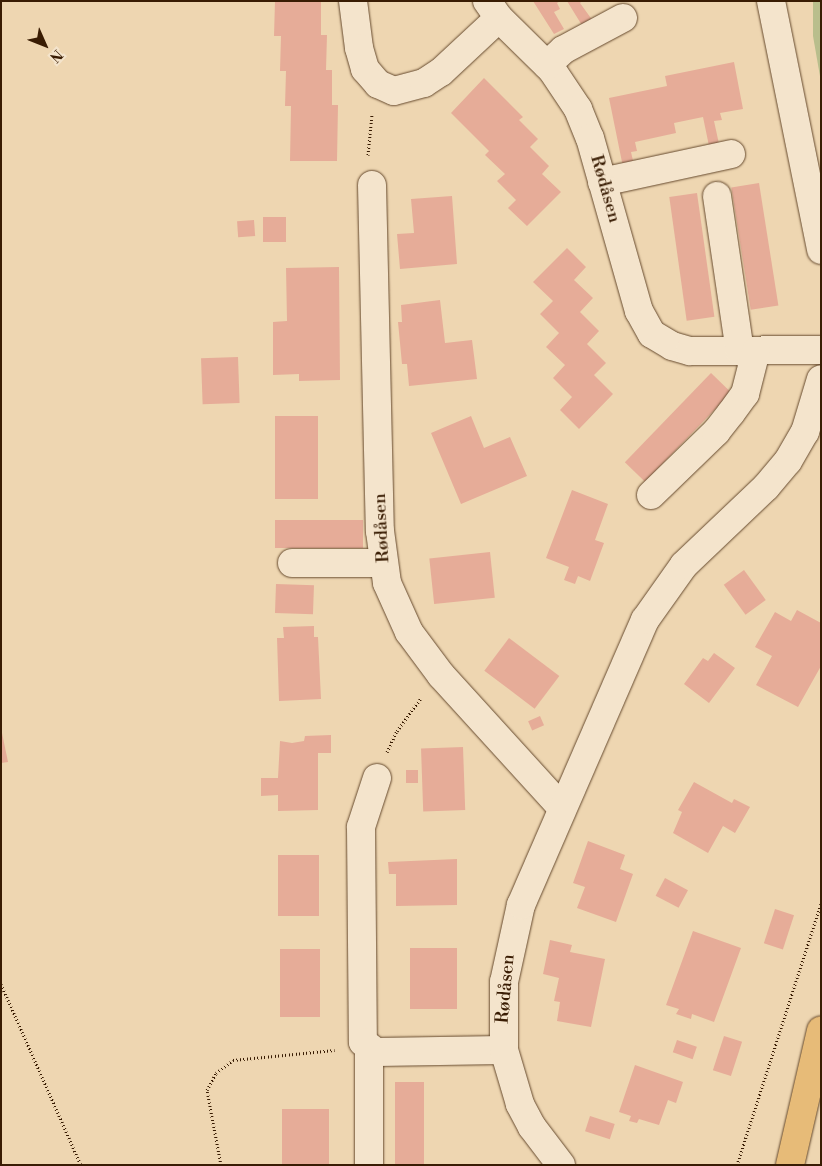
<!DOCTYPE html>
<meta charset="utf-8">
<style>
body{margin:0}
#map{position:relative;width:822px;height:1166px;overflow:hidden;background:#eed6b1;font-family:"Libre Bodoni",serif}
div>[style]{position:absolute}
.green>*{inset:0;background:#b9be8c}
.building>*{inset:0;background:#e6ac98;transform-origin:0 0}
.path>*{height:3px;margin-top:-1.5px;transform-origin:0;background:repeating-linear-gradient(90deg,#391c03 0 1px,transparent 0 3.5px)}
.roads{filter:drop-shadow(0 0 1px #664a2e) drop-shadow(0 0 1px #664a2e)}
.minor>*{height:28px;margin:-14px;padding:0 14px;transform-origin:14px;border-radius:14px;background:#f4e4cc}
.major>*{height:28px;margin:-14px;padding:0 14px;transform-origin:14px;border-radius:14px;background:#e7bb78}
span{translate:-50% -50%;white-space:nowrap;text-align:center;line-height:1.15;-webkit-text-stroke:5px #f4e4cc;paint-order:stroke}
.street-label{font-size:18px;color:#391c03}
.frame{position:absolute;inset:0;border:2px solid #391c03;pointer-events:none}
.north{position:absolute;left:20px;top:20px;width:50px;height:50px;-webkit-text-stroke:4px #f4e4cc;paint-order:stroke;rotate:134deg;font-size:14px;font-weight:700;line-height:20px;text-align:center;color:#391c03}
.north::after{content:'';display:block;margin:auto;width:18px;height:22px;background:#391c03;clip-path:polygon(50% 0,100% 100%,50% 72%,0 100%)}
</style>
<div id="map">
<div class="green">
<div style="clip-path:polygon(813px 1px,821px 1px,821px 82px,813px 36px)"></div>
</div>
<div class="building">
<div style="clip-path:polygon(275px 1px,321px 1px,321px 35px,327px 35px,326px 70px,332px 70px,332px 105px,338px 105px,337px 161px,290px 161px,291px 106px,285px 106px,286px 71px,280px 71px,281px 36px,274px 36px)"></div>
<div style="clip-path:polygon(533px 1px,560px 1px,557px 3px,560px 9px,554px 12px,564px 29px,554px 34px)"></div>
<div style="clip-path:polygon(567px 1px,582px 1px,580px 3px,593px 21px,583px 27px)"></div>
<div style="clip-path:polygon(734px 62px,743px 109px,720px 113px,722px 120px,714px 121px,719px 144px,709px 146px,703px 117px,674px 123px,676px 133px,635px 142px,637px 151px,631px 152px,634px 165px,623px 167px,609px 98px,667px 86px,665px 76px)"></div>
<div style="clip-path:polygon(484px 78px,523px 117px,519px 120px,538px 139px,530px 147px,549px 166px,542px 174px,561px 192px,527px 226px,508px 208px,516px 200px,497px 181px,505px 174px,485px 155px,489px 151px,451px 113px)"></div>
<div style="left:759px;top:183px;width:124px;height:28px;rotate:81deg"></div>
<div style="left:697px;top:193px;width:125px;height:28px;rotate:82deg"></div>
<div style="clip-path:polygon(452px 196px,457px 264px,400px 269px,397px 234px,414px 233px,411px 199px)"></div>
<div style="left:263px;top:217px;width:23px;height:25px"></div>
<div style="left:254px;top:220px;width:16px;height:17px;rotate:86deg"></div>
<div style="clip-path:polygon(567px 248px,586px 267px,574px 280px,593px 298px,580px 312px,599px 331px,587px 344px,606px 363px,594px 375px,613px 394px,579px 429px,560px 410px,572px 397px,553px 378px,565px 365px,546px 347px,559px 333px,540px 314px,553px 301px,533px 282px)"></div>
<div style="clip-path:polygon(339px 267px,340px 380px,299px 381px,299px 374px,273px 375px,273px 322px,287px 321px,286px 268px)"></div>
<div style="clip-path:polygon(440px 300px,445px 343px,472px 340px,477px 379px,409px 386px,407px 364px,402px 364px,398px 322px,402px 322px,401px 305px)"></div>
<div style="left:238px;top:357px;width:46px;height:37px;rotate:88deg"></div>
<div style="left:711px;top:373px;width:28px;height:124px;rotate:44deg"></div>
<div style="left:275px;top:416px;width:43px;height:83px"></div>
<div style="clip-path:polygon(471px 416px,484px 448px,510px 437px,527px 476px,461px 504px,431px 433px)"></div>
<div style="clip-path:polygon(572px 490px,608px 504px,595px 540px,604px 543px,590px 581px,578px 576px,575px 584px,564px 580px,569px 567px,546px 558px)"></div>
<div style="left:275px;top:520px;width:88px;height:28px"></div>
<div style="left:490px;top:552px;width:46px;height:61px;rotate:84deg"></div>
<div style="left:744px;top:570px;width:37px;height:25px;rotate:54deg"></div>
<div style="left:276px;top:584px;width:38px;height:29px;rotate:2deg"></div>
<div style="clip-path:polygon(797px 610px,821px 623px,821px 666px,798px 707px,756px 685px,772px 656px,755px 647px,775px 612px,791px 621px)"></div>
<div style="clip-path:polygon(314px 626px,314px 637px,318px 637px,321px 699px,279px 701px,277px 638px,284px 638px,283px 627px)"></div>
<div style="left:509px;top:638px;width:63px;height:41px;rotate:37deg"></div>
<div style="clip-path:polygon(714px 653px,735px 668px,709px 703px,684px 684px,703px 658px,708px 661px)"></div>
<div style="left:540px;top:716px;width:10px;height:13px;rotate:66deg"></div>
<div style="clip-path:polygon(1px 728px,8px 762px,1px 763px)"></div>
<div style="clip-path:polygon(331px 735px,331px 753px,318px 753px,318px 810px,278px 811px,278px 795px,261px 796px,261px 778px,278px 778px,280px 741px,292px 743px,304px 741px,305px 736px)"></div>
<div style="left:463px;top:747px;width:63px;height:42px;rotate:88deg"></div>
<div style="left:406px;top:770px;width:12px;height:13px"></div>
<div style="clip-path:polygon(694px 782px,732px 803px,734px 799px,750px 807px,735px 833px,723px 826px,708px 853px,673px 833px,682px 812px,678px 810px)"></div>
<div style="clip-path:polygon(588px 841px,625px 855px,620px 869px,633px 874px,616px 922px,577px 908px,585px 887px,573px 883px)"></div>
<div style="left:278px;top:855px;width:41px;height:61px"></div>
<div style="clip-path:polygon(457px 859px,457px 905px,396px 906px,396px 874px,389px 874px,388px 862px)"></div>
<div style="left:665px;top:878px;width:26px;height:20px;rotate:28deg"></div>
<div style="left:775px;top:909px;width:20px;height:36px;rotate:18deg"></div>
<div style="clip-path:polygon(693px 931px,741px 948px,714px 1022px,692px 1014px,691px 1019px,676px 1014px,679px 1009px,666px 1005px)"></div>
<div style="clip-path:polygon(550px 940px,572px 945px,570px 952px,605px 959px,591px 1027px,557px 1021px,560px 1002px,554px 1001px,559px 978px,543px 974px)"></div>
<div style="left:457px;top:948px;width:61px;height:47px;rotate:90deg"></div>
<div style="left:280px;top:949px;width:40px;height:68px"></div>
<div style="left:724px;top:1036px;width:19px;height:36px;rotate:18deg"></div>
<div style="left:677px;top:1040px;width:21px;height:13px;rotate:19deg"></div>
<div style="clip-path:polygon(635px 1065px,683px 1082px,676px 1103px,668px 1100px,659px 1125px,639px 1119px,637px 1123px,629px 1121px,631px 1116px,619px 1112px)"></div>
<div style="left:395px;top:1082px;width:29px;height:83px"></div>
<div style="left:282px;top:1109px;width:47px;height:56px"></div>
<div style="left:590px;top:1116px;width:26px;height:16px;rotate:18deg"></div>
</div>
<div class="path">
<div style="left:368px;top:155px;width:41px;rotate:-84.4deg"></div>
<div style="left:387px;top:752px;width:23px;rotate:-65deg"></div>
<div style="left:397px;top:731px;width:41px;rotate:-54deg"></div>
<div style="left:1px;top:984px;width:198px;rotate:66.2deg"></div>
<div style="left:221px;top:1165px;width:76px;rotate:-100.6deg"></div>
<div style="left:207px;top:1090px;width:19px;rotate:-62deg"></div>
<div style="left:216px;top:1073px;width:21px;rotate:-37deg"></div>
<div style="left:233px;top:1060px;width:102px;rotate:-5.6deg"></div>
<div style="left:737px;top:1165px;width:275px;rotate:-72.2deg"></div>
</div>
<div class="roads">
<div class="minor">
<div style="left:353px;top:1px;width:47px;rotate:82.7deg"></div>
<div style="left:359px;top:48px;width:22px;rotate:74deg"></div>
<div style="left:365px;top:69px;width:20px;rotate:49deg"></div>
<div style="left:378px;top:84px;width:17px;rotate:24deg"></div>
<div style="left:394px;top:91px;width:31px;rotate:-15deg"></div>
<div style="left:424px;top:83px;width:20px;rotate:-33deg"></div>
<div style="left:441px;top:72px;width:79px;rotate:-43deg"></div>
<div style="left:487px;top:1px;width:21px;rotate:55deg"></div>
<div style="left:499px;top:18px;width:74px;rotate:44.5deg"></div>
<div style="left:552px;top:70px;width:47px;rotate:56.3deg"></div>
<div style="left:578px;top:109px;width:31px;rotate:68deg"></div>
<div style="left:590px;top:138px;width:180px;rotate:74.2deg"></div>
<div style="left:639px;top:311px;width:26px;rotate:61deg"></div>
<div style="left:652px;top:334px;width:23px;rotate:31deg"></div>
<div style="left:672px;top:346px;width:19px;rotate:16deg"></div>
<div style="left:690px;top:351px;width:131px;rotate:-0.4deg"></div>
<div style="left:771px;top:1px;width:254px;rotate:78.6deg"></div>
<div style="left:547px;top:65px;width:22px;rotate:-43deg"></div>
<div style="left:563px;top:50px;width:68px;rotate:-28.1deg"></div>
<div style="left:602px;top:182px;width:132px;rotate:-12.2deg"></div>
<div style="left:372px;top:185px;width:346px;rotate:88.7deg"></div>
<div style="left:380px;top:531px;width:52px;rotate:82.3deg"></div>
<div style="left:387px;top:583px;width:54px;rotate:65.8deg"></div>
<div style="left:409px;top:632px;width:54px;rotate:53.3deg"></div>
<div style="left:441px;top:675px;width:180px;rotate:47.7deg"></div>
<div style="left:717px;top:196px;width:157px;rotate:81.6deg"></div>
<div style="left:651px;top:495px;width:91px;rotate:-44.1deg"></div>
<div style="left:716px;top:432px;width:24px;rotate:-52deg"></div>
<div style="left:731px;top:413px;width:24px;rotate:-54deg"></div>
<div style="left:745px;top:394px;width:44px;rotate:-75.7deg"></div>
<div style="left:292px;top:563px;width:91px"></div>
<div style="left:377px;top:778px;width:52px;rotate:108.1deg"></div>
<div style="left:361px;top:827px;width:215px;rotate:89.5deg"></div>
<div style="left:363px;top:1042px;width:16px;rotate:38deg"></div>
<div style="left:376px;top:1052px;width:128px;rotate:-0.9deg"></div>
<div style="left:369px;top:1165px;width:116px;rotate:-90deg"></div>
<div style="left:561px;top:1165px;width:48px;rotate:-127.3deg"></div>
<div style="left:532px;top:1127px;width:26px;rotate:-118deg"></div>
<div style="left:520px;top:1104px;width:56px;rotate:-106.5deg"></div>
<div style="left:504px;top:1050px;width:68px;rotate:-90deg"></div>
<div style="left:504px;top:982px;width:79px;rotate:-77.6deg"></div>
<div style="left:521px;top:905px;width:311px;rotate:-66.5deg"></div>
<div style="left:645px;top:620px;width:67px;rotate:-54.7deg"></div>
<div style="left:684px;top:565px;width:113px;rotate:-43.6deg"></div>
<div style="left:766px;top:487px;width:34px;rotate:-50deg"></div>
<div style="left:788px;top:461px;width:34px;rotate:-60deg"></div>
<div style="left:805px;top:432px;width:55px;rotate:-73.2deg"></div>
</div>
<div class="major">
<div style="left:790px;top:1165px;width:138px;rotate:-77deg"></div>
</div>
</div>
<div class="street-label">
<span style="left:605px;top:189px;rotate:74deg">Rødåsen</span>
<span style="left:382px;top:528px;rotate:-93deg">Rødåsen</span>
<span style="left:506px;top:989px;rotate:-85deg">Rødåsen</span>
</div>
<div class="frame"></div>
<div class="north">N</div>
</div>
